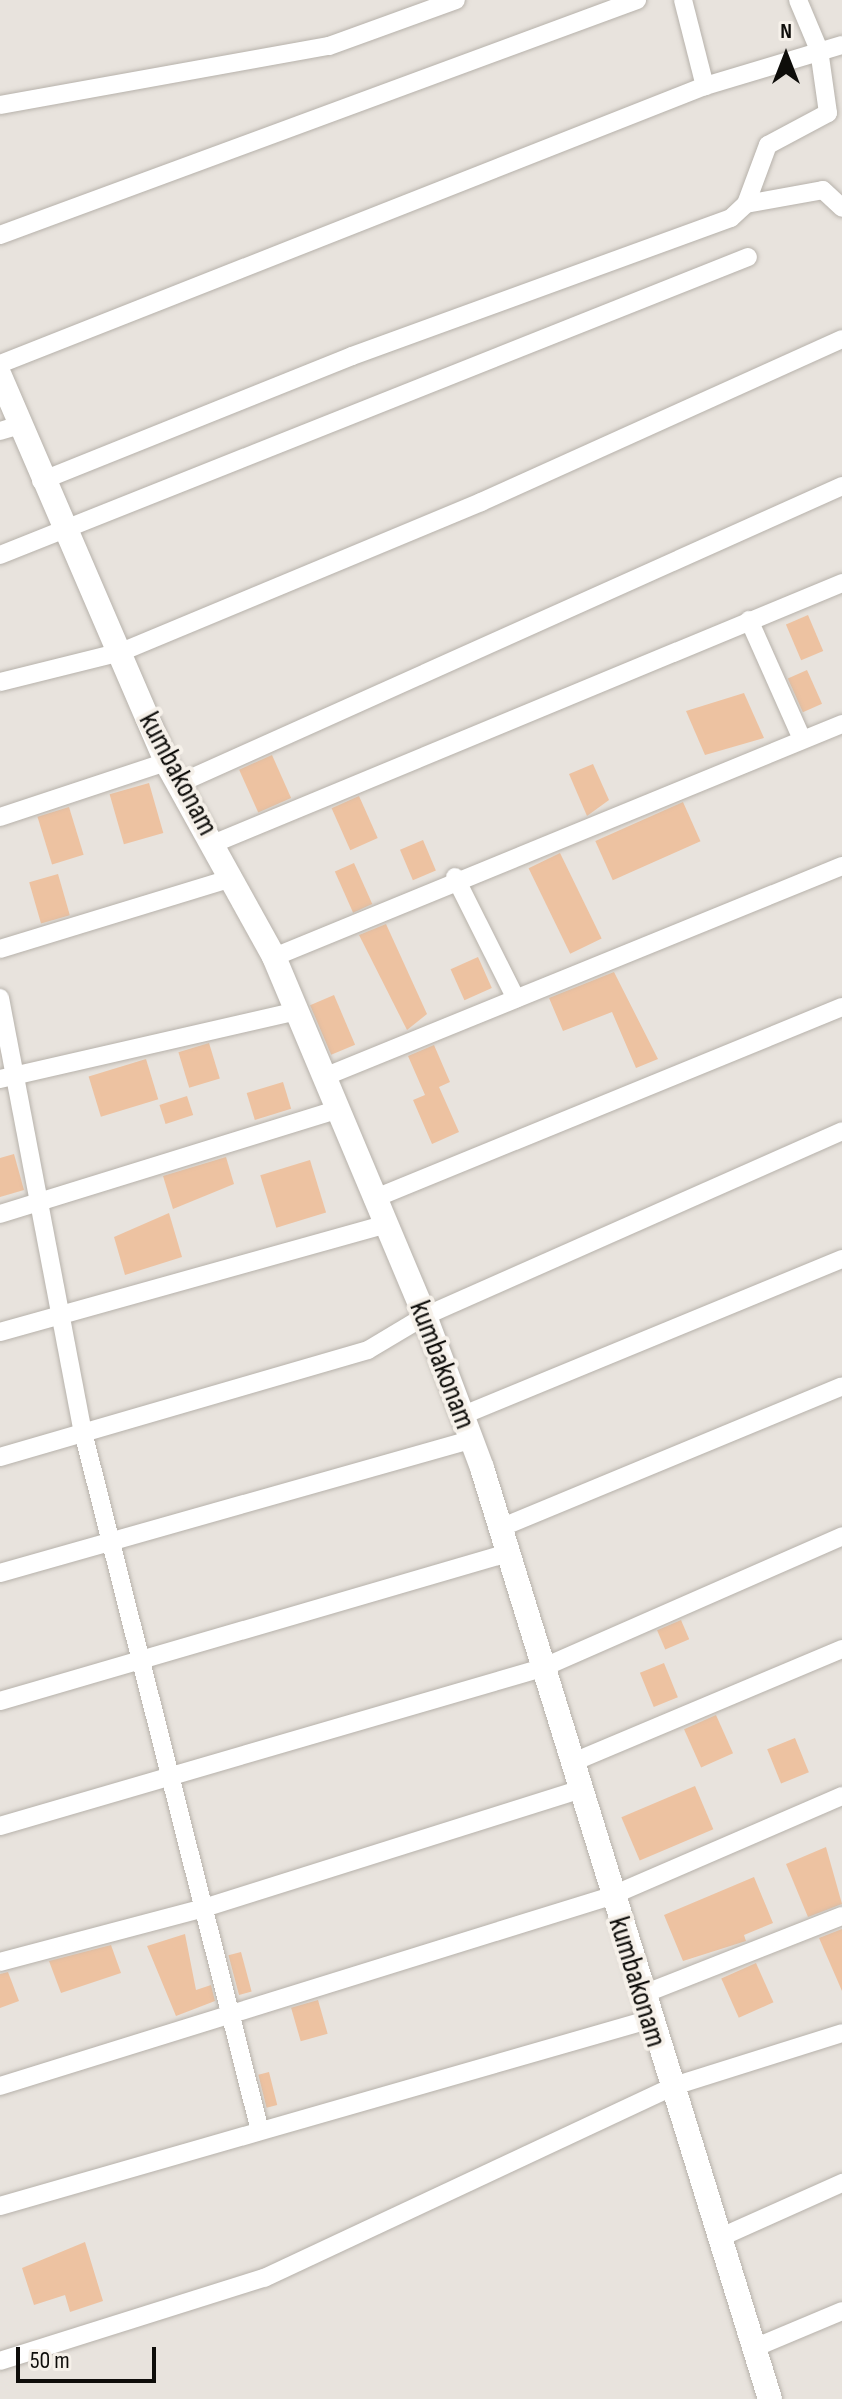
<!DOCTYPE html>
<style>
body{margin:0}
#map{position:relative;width:842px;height:2399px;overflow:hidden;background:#e8e3dd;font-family:"Sofia Sans Condensed",sans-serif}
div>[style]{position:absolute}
.building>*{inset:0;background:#edc2a1;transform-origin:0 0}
.roads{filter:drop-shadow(0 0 2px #b7b2ab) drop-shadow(0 0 2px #b7b2ab)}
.minor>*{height:18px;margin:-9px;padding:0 9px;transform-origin:9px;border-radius:9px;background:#fff}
.tertiary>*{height:24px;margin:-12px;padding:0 12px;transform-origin:12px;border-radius:12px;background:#fff}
span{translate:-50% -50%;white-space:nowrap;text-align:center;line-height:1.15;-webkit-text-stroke:8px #f6f1ea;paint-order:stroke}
.street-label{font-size:30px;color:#0e0d0a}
.north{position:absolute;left:746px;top:16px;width:80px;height:80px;-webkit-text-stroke:6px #f6f1ea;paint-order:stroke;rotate:0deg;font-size:22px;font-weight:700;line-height:32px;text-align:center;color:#0e0d0a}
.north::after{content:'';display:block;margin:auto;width:28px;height:36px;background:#0e0d0a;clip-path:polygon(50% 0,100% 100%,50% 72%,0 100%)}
.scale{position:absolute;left:16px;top:2347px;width:140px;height:36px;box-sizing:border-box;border:4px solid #0e0d0a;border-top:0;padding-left:10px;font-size:24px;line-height:28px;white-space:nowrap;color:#0e0d0a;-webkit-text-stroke:6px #f6f1ea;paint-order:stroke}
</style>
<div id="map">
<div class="building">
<div style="left:808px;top:615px;width:39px;height:24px;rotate:67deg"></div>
<div style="left:807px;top:670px;width:37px;height:21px;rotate:66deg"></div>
<div style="clip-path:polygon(744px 693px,764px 738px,705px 755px,686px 711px)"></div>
<div style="left:272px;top:755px;width:47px;height:36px;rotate:66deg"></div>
<div style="clip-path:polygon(593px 764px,609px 800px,587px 816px,569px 774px)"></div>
<div style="left:149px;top:783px;width:52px;height:41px;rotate:74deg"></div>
<div style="left:359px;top:796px;width:46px;height:30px;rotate:66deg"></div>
<div style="left:683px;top:802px;width:43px;height:96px;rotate:66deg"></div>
<div style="left:69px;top:807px;width:50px;height:33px;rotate:73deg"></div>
<div style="left:423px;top:840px;width:33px;height:25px;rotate:67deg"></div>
<div style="left:560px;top:853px;width:95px;height:35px;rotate:64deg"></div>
<div style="left:354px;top:863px;width:45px;height:21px;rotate:66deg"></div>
<div style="left:58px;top:874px;width:43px;height:30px;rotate:74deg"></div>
<div style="clip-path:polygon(386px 924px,427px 1014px,407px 1030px,359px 935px)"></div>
<div style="left:478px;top:957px;width:34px;height:30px;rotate:66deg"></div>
<div style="clip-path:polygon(614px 972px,658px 1059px,636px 1068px,612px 1012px,563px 1031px,549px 998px)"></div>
<div style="left:334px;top:995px;width:54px;height:26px;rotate:67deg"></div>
<div style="left:209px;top:1043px;width:37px;height:32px;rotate:73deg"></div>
<div style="clip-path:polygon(434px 1045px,450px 1082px,439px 1087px,459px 1132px,432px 1144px,413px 1100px,425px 1095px,408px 1056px)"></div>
<div style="left:146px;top:1059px;width:42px;height:60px;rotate:73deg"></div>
<div style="left:283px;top:1082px;width:28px;height:38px;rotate:73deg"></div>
<div style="left:187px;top:1096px;width:20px;height:29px;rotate:72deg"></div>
<div style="clip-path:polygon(14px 1154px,24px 1190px,0 1197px,0 1158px)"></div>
<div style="clip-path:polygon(226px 1157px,234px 1184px,173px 1209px,163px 1176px)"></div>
<div style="left:310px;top:1160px;width:55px;height:52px;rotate:73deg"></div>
<div style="clip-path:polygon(169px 1213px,182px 1257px,125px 1275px,114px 1237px)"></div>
<div style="left:681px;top:1620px;width:21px;height:26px;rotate:67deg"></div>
<div style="left:664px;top:1663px;width:37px;height:26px;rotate:68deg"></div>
<div style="left:716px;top:1715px;width:42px;height:35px;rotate:66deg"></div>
<div style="left:795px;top:1738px;width:37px;height:30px;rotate:68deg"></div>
<div style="left:695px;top:1786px;width:47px;height:80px;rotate:67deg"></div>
<div style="clip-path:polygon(826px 1847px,842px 1904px,808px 1917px,786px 1864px)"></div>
<div style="clip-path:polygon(754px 1877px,773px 1923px,744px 1935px,746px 1941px,683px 1961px,664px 1915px)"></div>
<div style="clip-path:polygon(842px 1929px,842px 1991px,819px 1938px)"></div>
<div style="clip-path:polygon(185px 1934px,196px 1990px,211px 1985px,215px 2001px,176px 2016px,147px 1946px)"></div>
<div style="clip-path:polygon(111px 1945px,121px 1973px,61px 1993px,49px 1961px)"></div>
<div style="left:241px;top:1952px;width:41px;height:13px;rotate:75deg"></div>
<div style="left:756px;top:1963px;width:43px;height:38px;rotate:66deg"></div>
<div style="clip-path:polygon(8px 1972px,19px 2001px,0 2008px,0 1974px)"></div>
<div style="left:318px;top:2000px;width:35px;height:28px;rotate:74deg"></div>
<div style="left:269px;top:2072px;width:34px;height:11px;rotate:76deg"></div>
<div style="clip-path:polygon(85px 2242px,103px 2301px,70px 2312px,65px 2295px,34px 2305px,22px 2268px)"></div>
</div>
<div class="roads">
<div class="minor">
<div style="left:683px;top:0;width:89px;rotate:75.7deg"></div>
<div style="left:0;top:105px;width:334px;rotate:-10.2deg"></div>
<div style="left:329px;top:46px;width:135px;rotate:-19.9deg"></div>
<div style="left:746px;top:204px;width:78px;rotate:-10.3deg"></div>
<div style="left:823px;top:190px;width:26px;rotate:43deg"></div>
<div style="left:0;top:235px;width:679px;rotate:-20.25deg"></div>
<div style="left:0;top:364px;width:758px;rotate:-21.52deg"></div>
<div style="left:705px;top:86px;width:143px;rotate:-16.7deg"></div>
<div style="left:0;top:431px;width:17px;rotate:-17deg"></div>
<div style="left:41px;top:481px;width:335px;rotate:-21.9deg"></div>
<div style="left:352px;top:356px;width:403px;rotate:-20deg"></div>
<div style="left:731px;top:218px;width:21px;rotate:-43deg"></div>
<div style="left:746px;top:204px;width:63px;rotate:-69.6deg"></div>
<div style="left:768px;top:145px;width:68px;rotate:-28.1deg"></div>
<div style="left:828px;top:113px;width:64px;rotate:-98.1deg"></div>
<div style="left:819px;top:50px;width:54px;rotate:-112.8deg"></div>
<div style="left:0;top:555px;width:805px;rotate:-21.72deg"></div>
<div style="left:749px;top:620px;width:130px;rotate:66deg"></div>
<div style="left:0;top:682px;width:125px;rotate:-13.9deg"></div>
<div style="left:121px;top:652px;width:390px;rotate:-22.6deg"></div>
<div style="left:481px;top:502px;width:396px;rotate:-24.3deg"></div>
<div style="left:178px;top:784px;width:728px;rotate:-24.17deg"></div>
<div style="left:0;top:817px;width:175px;rotate:-18.3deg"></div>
<div style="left:215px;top:843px;width:679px;rotate:-22.52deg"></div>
<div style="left:455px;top:877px;width:136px;rotate:63.4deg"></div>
<div style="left:0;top:949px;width:239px;rotate:-17deg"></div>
<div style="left:274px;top:957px;width:614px;rotate:-22.3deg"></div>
<div style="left:0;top:998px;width:442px;rotate:79.2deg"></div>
<div style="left:83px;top:1432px;width:717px;rotate:75.79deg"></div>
<div style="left:324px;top:1077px;width:559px;rotate:-22.16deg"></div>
<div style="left:0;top:1079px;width:305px;rotate:-12.9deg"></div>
<div style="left:373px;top:1199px;width:507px;rotate:-22.26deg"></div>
<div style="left:0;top:1214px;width:353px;rotate:-17.2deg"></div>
<div style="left:0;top:1332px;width:398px;rotate:-15.6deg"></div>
<div style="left:461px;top:1416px;width:412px;rotate:-22.4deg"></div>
<div style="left:0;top:1457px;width:383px;rotate:-16.2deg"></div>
<div style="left:368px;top:1350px;width:66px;rotate:-30.8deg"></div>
<div style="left:425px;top:1316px;width:456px;rotate:-23.9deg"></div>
<div style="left:500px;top:1528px;width:370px;rotate:-22.5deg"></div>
<div style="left:0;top:1573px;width:488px;rotate:-15.8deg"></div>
<div style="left:0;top:1701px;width:529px;rotate:-16.24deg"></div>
<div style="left:571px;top:1763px;width:294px;rotate:-22.8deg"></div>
<div style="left:0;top:1826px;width:565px;rotate:-16.25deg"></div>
<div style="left:542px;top:1668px;width:328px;rotate:-23.7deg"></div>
<div style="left:0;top:1962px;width:208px;rotate:-14.8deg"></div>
<div style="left:201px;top:1909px;width:398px;rotate:-17.5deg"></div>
<div style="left:641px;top:1995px;width:216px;rotate:-21.5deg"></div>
<div style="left:0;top:2086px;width:640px;rotate:-17.27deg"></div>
<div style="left:611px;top:1896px;width:252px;rotate:-23.4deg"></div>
<div style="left:0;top:2206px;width:674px;rotate:-16.02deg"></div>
<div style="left:719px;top:2238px;width:135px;rotate:-24.1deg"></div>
<div style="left:754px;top:2348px;width:95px;rotate:-22.8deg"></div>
<div style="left:0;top:2361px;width:277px;rotate:-17.5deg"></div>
<div style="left:264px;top:2278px;width:450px;rotate:-25.1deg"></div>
<div style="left:671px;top:2087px;width:179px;rotate:-17.5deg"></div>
</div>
<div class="tertiary">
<div style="left:0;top:376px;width:420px;rotate:66.7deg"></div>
<div style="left:166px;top:762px;width:223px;rotate:61deg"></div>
<div style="left:274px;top:957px;width:389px;rotate:67.2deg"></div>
<div style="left:425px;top:1316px;width:162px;rotate:69.4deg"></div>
<div style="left:482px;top:1468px;width:975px;rotate:72.81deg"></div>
</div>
</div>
<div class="street-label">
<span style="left:178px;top:774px;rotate:62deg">kumbakonam</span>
<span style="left:442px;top:1365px;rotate:69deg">kumbakonam</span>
<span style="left:637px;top:1982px;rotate:73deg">kumbakonam</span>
</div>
<div class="north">N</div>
<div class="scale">50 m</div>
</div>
